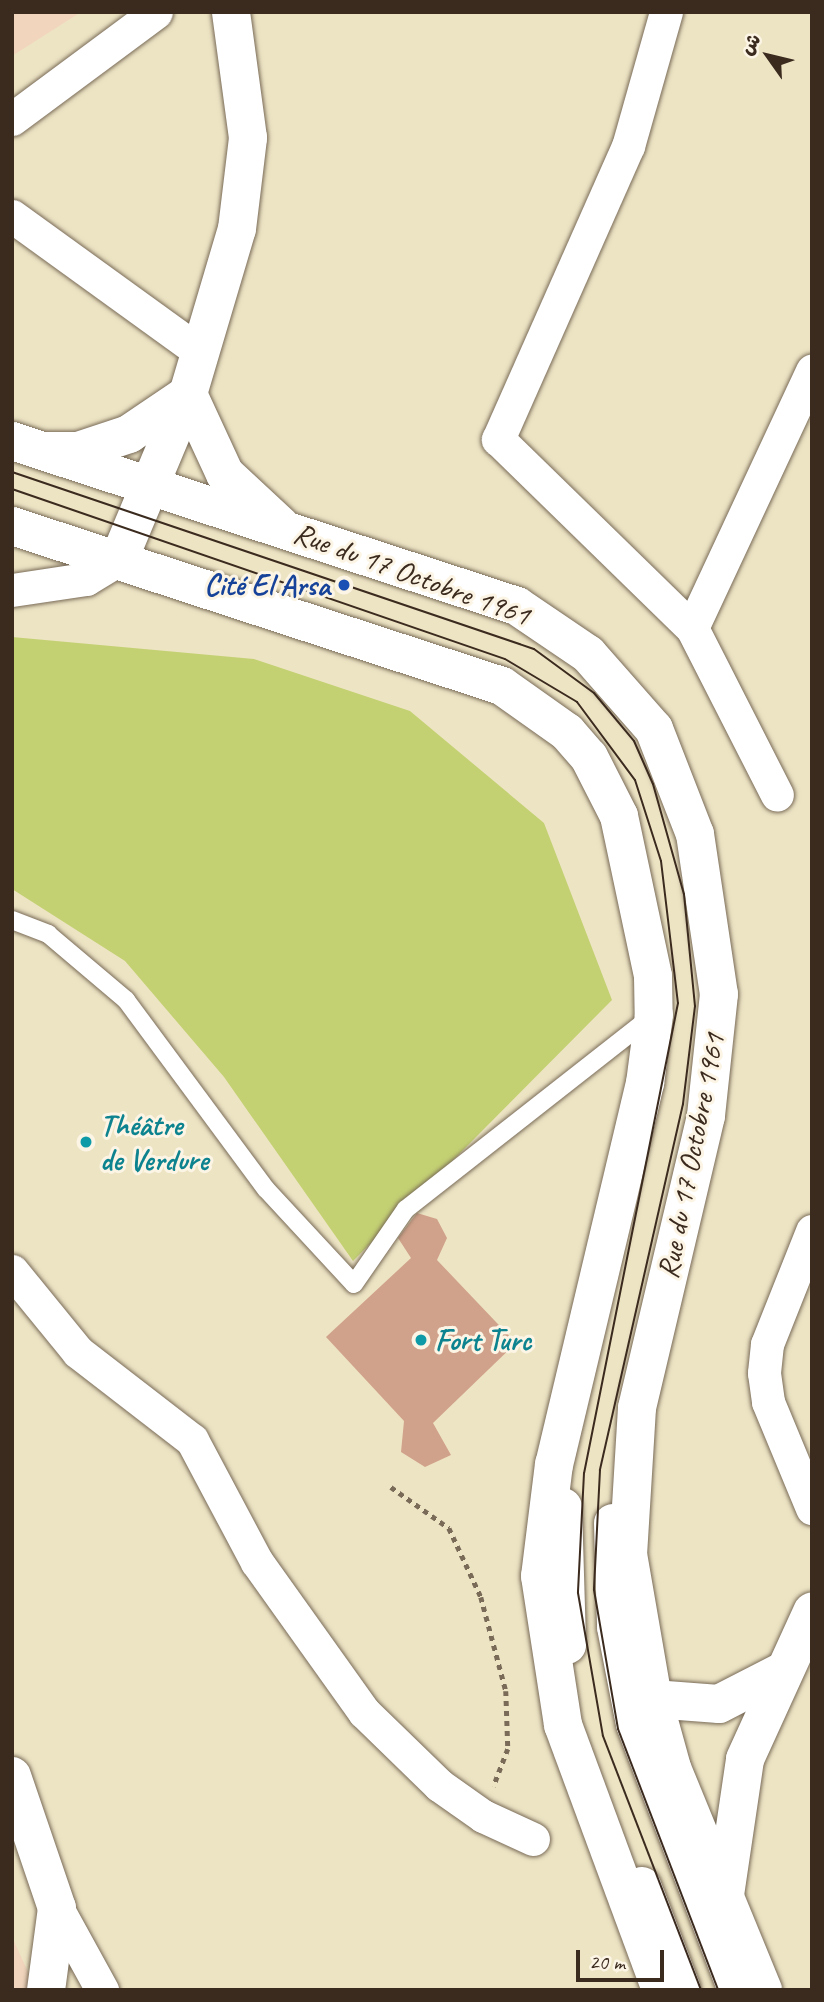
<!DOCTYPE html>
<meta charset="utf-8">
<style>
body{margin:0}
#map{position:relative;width:824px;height:2002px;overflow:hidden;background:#ede4c4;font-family:Caveat,"Playpen Sans Arabic",sans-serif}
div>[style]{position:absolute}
.built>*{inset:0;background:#f1d5bd}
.green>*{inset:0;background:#c4d173}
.building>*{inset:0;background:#d1a28b}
.path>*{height:4.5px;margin-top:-2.25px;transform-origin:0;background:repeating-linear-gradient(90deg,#796b58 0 5px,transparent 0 10px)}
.roads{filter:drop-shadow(0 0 2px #796b58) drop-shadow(0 0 2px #796b58)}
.service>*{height:18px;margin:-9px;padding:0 9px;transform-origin:9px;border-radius:9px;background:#fff}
.minor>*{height:33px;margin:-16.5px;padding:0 16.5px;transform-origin:16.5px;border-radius:16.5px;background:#fff}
.tertiary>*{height:38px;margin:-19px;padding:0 19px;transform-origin:19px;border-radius:19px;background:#fff}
.secondary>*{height:38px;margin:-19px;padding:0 19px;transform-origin:19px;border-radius:19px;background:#fff}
.primary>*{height:38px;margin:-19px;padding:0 19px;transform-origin:19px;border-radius:19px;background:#fff}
.tram>*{height:2px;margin:-1px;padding:0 1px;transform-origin:1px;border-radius:1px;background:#3b2a1e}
.dots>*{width:19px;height:19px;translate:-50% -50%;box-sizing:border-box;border:4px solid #fcf5e5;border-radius:50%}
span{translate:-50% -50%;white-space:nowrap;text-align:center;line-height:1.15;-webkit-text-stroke:6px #fcf5e5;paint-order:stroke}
.street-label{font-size:30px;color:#3b2a1e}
.transit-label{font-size:30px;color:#164399;font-weight:700}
.right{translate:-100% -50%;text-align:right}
.culture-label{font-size:30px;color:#0d838f;font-weight:700}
.left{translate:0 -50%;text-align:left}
.frame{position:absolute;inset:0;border:14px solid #3b2a1e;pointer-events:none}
.north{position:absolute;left:733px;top:21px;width:70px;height:70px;-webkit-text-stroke:5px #fcf5e5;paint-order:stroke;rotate:304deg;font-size:19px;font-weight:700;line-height:28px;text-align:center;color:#3b2a1e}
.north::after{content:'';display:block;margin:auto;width:24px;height:32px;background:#3b2a1e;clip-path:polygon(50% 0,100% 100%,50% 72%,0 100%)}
.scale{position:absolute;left:576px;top:1950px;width:88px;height:32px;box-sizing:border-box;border:4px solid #3b2a1e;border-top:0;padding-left:9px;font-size:21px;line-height:24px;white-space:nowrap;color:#3b2a1e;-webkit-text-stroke:5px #fcf5e5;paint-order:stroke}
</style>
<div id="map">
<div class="built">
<div style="clip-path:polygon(12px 12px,81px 12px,12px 56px)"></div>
<div style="clip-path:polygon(12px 1937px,36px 1989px,36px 1990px,12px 1990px)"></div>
</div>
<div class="green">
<div style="clip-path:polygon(12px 637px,254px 659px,410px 711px,544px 823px,612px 1000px,353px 1261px,224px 1077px,125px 961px,12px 889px)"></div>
</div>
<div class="building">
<div style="clip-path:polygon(417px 1213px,437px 1219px,447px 1238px,437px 1260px,516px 1343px,433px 1423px,451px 1455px,425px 1467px,401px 1452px,404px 1421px,326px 1337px,411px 1258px,398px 1238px)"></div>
</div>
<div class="path">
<div style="left:391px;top:1487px;width:71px;rotate:35.3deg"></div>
<div style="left:449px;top:1528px;width:76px;rotate:65.1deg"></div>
<div style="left:481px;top:1597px;width:97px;rotate:75.1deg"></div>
<div style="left:506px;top:1691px;width:58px;rotate:88deg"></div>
<div style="left:508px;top:1749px;width:40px;rotate:111deg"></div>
</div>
<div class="roads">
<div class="service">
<div style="left:12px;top:920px;width:39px;rotate:21deg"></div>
<div style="left:48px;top:934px;width:102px;rotate:40.2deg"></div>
<div style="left:126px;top:1000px;width:235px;rotate:53.5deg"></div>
<div style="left:266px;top:1189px;width:129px;rotate:47.2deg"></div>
<div style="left:354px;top:1284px;width:91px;rotate:-55.3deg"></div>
<div style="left:406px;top:1209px;width:310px;rotate:-38.1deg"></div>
</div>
<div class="minor">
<div style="left:666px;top:12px;width:139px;rotate:105.8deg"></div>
<div style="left:628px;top:146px;width:321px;rotate:113.9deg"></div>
<div style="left:498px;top:439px;width:271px;rotate:44.3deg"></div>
<div style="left:692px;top:628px;width:187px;rotate:63deg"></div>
<div style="left:12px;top:119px;width:179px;rotate:-36.6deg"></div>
<div style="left:12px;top:216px;width:232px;rotate:35.9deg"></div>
<div style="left:12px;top:590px;width:75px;rotate:-8.5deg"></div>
<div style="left:86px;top:579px;width:39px;rotate:-31deg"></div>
<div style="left:692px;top:628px;width:284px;rotate:-65deg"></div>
<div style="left:812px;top:1231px;width:122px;rotate:111.7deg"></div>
<div style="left:767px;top:1344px;width:29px;rotate:96deg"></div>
<div style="left:764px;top:1373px;width:29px;rotate:82deg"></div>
<div style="left:768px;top:1402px;width:115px;rotate:67.5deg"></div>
<div style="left:12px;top:1271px;width:104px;rotate:50.8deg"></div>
<div style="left:78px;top:1352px;width:144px;rotate:37.7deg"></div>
<div style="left:192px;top:1440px;width:138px;rotate:62deg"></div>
<div style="left:257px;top:1562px;width:184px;rotate:54.5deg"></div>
<div style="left:364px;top:1712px;width:105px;rotate:44.2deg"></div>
<div style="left:439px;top:1785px;width:54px;rotate:35.2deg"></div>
<div style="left:483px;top:1816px;width:55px;rotate:24.7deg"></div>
<div style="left:57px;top:1908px;width:94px;rotate:61.2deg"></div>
</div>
<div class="tertiary">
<div style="left:653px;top:1699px;width:66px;rotate:4.3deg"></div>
<div style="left:719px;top:1704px;width:68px;rotate:-27.3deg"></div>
<div style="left:725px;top:1895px;width:137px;rotate:-81.6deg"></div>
<div style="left:745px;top:1759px;width:162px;rotate:-65.5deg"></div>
</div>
<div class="secondary">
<div style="left:188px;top:394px;width:88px;rotate:65.2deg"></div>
<div style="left:225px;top:474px;width:76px;rotate:42.9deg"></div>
<div style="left:45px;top:451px;width:33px"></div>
<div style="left:78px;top:451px;width:54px;rotate:-18.4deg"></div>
<div style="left:129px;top:434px;width:71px;rotate:-34.1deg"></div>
<div style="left:119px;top:559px;width:179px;rotate:-67.3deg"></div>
<div style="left:188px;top:394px;width:172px;rotate:-73.5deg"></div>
<div style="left:237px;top:229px;width:92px;rotate:-83.1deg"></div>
<div style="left:248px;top:138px;width:127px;rotate:-97.7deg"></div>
<div style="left:563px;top:1507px;width:138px;rotate:88.3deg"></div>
<div style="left:613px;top:1523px;width:104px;rotate:88.3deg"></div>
<div style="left:616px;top:1627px;width:99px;rotate:78.9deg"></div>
<div style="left:635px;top:1724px;width:285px;rotate:69deg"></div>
<div style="left:12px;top:1776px;width:139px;rotate:71.2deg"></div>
<div style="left:57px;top:1908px;width:83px;rotate:97.6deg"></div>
<div style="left:642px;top:1886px;width:111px;rotate:69deg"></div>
</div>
<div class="primary">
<div style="left:12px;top:441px;width:531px;rotate:18.09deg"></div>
<div style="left:517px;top:606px;width:86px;rotate:34.1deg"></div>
<div style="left:588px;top:654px;width:100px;rotate:48.7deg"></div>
<div style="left:654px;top:729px;width:113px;rotate:68.7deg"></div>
<div style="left:695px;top:834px;width:162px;rotate:81.5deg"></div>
<div style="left:719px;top:994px;width:123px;rotate:96.1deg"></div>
<div style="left:706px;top:1116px;width:300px;rotate:103.3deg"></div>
<div style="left:637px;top:1408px;width:146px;rotate:93.5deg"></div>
<div style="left:628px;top:1554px;width:147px;rotate:80.2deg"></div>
<div style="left:653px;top:1699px;width:72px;rotate:74.6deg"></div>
<div style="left:672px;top:1768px;width:240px;rotate:67.7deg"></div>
<div style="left:12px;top:526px;width:515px;rotate:18.08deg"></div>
<div style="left:502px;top:686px;width:80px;rotate:35.3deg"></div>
<div style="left:567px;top:732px;width:33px;rotate:49deg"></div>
<div style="left:589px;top:757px;width:66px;rotate:63deg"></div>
<div style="left:619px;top:816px;width:164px;rotate:78deg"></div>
<div style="left:653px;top:976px;width:39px;rotate:89deg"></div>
<div style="left:654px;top:1015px;width:69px;rotate:97.5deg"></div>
<div style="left:645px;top:1083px;width:392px;rotate:103.4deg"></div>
<div style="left:554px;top:1464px;width:113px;rotate:97.1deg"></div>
<div style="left:540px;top:1576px;width:151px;rotate:81.2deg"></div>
<div style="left:563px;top:1725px;width:283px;rotate:69.7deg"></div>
</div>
</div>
<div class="tram">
<div style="left:12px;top:472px;width:551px;rotate:18.73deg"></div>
<div style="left:534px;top:649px;width:74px;rotate:36.3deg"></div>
<div style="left:594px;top:693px;width:62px;rotate:50.2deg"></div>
<div style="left:634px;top:741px;width:47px;rotate:66.2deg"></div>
<div style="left:653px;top:784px;width:114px;rotate:74.3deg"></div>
<div style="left:684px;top:894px;width:113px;rotate:84.4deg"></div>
<div style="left:695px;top:1006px;width:99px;rotate:97deg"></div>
<div style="left:683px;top:1104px;width:375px;rotate:102.8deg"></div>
<div style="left:600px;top:1470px;width:120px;rotate:92.9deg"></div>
<div style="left:594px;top:1590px;width:141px;rotate:80.2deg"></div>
<div style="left:618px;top:1729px;width:280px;rotate:69deg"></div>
<div style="left:12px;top:489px;width:521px;rotate:19.03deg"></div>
<div style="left:505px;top:659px;width:84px;rotate:30.8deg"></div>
<div style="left:577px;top:702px;width:97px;rotate:53.4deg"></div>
<div style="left:635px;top:780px;width:85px;rotate:72.2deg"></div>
<div style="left:661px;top:861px;width:143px;rotate:83.2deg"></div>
<div style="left:678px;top:1003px;width:479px;rotate:101.3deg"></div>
<div style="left:584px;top:1473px;width:120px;rotate:92.9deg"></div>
<div style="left:578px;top:1593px;width:145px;rotate:80.1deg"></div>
<div style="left:603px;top:1736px;width:272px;rotate:68.9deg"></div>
</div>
<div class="dots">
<div style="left:344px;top:585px;background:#1a4fb4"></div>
<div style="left:86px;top:1142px;background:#0f9aa8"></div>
<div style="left:421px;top:1340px;background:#0f9aa8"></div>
</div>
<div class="street-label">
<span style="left:412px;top:574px;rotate:20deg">Rue du 17 Octobre 1961</span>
<span style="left:691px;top:1156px;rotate:-79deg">Rue du 17 Octobre 1961</span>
</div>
<div class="transit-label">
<span class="right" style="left:330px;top:585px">Cité El Arsa</span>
</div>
<div class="culture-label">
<span class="left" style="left:100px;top:1142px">Théâtre<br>de Verdure</span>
<span class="left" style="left:435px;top:1340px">Fort Turc</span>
</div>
<div class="frame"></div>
<div class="north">ش</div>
<div class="scale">20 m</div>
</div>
